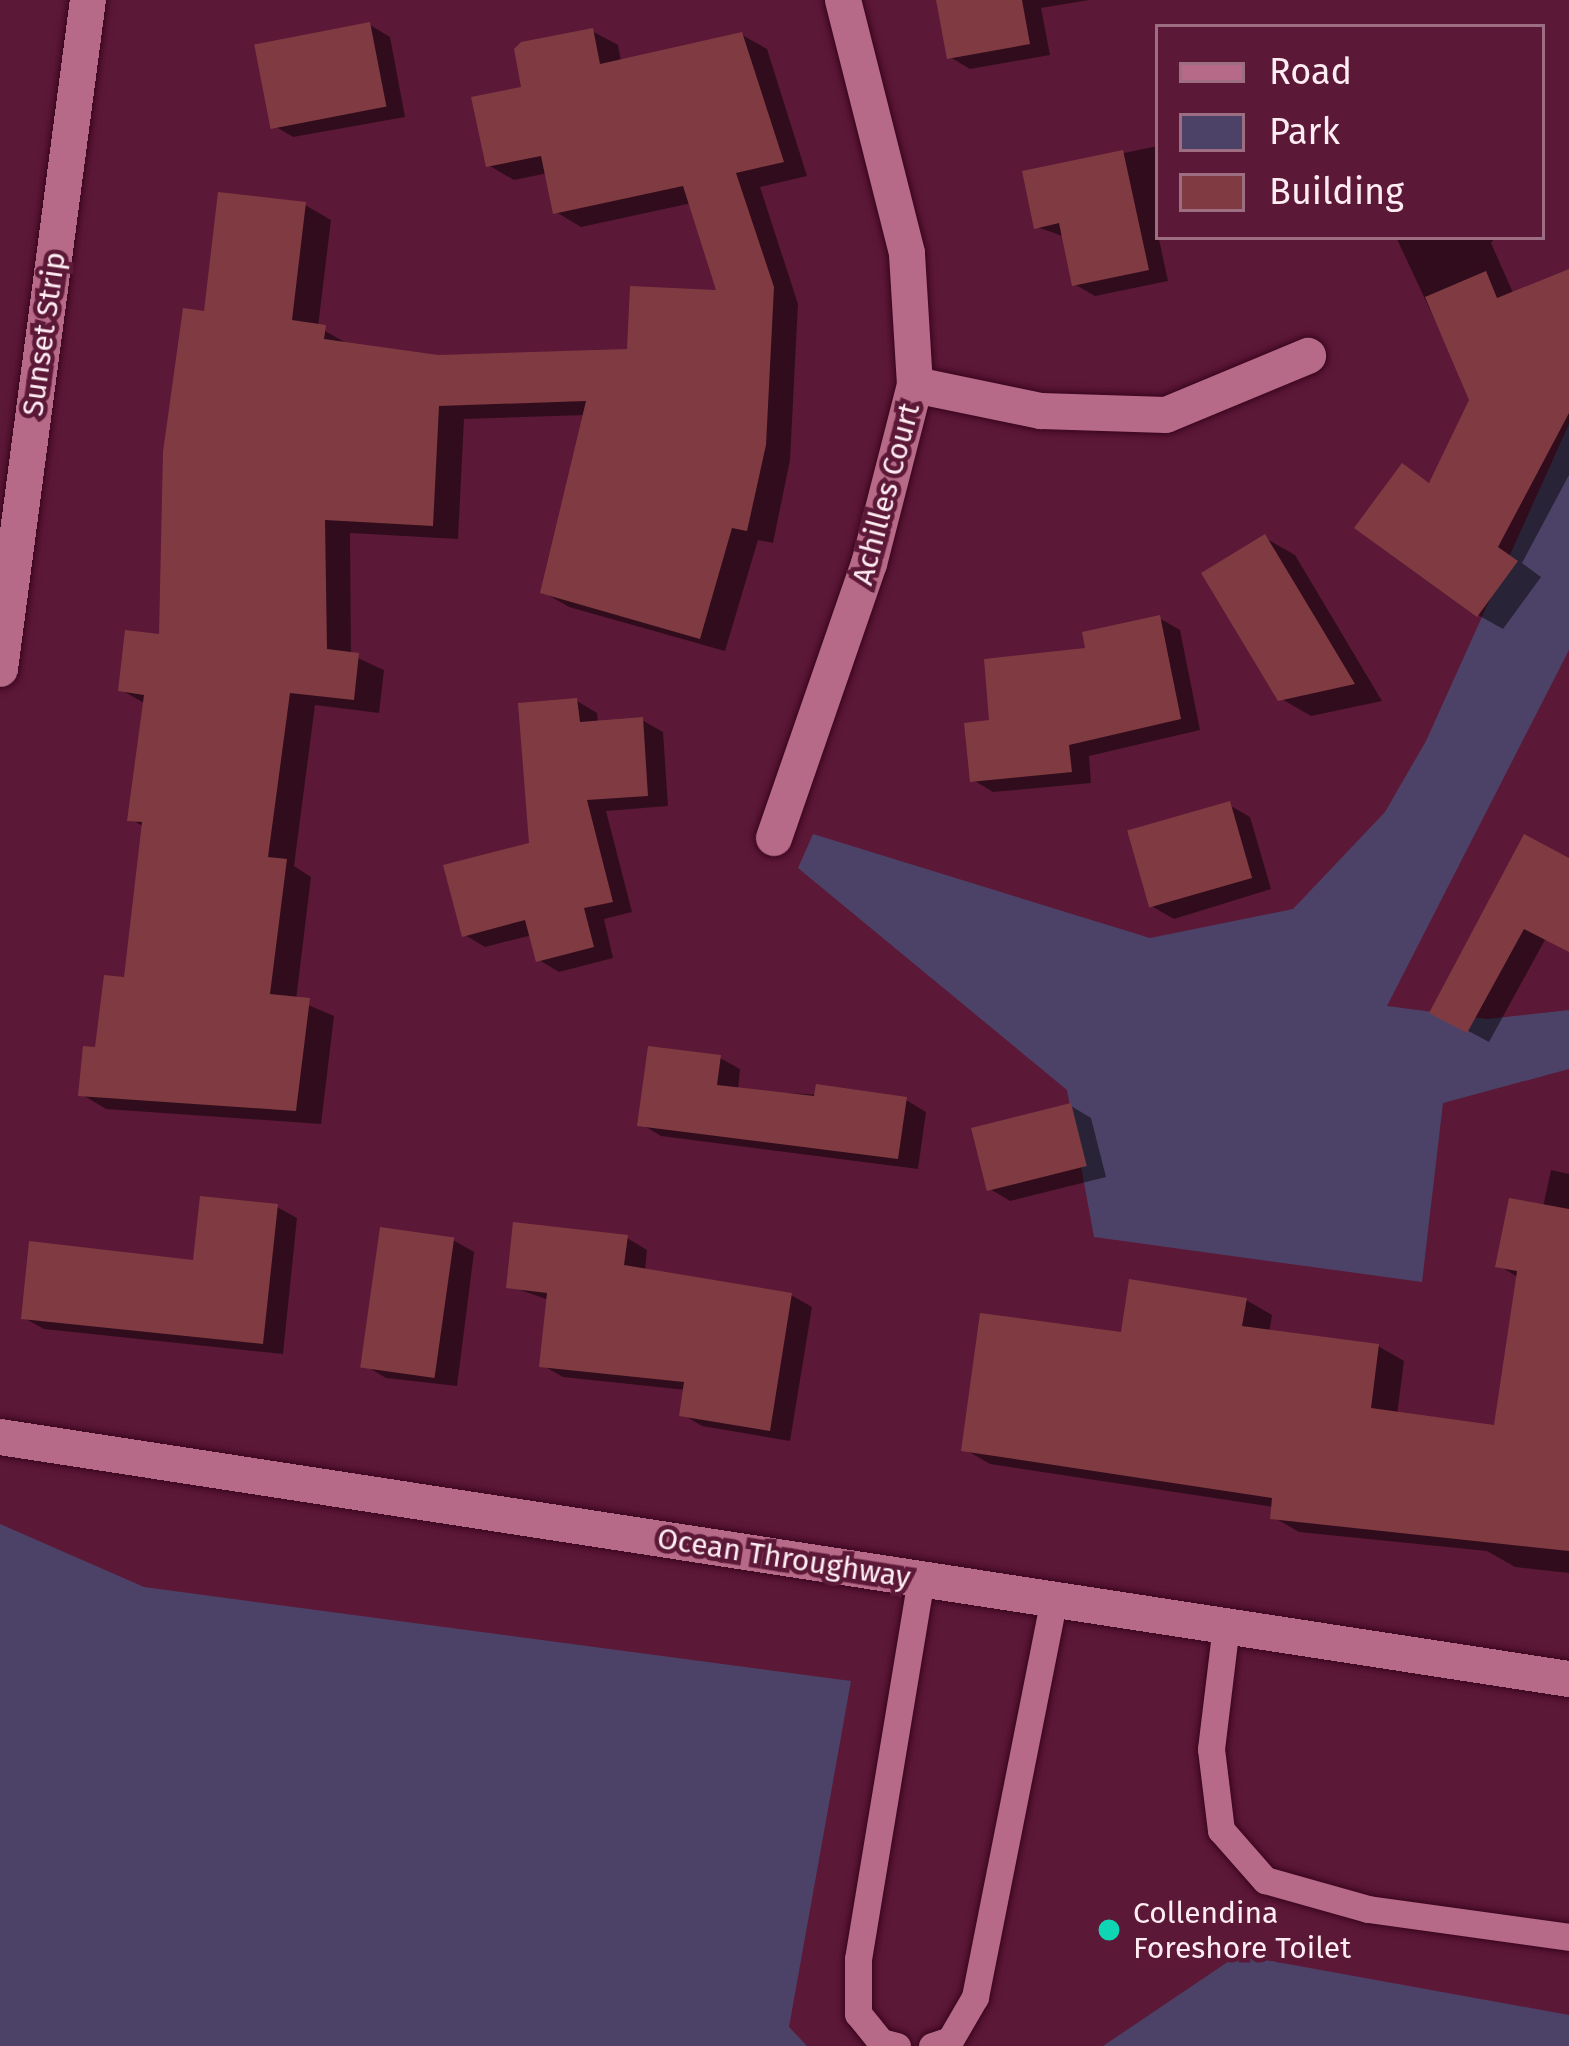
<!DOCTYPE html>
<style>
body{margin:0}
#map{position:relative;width:1569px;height:2046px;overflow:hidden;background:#5c1837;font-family:"Fira Sans",sans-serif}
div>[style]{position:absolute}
.green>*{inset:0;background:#4c4267}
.shadow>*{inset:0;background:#0007}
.building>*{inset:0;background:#7f3b41;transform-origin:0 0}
.roads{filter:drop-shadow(0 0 3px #39051e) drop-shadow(0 0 3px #39051e)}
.service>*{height:27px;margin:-13.5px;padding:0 13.5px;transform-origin:13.5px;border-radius:13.5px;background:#b76a87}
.minor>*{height:36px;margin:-18px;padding:0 18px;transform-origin:18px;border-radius:18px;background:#b76a87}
.tertiary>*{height:36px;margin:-18px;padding:0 18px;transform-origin:18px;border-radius:18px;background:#b76a87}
.dots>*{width:33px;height:33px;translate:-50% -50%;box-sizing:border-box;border:6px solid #5c1837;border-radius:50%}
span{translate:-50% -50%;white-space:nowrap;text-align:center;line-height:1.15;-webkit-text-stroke:9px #5c1837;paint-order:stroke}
.street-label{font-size:30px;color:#ffedf3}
.poi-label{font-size:30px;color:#ffedf3}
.left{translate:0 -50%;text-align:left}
.legend{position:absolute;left:1155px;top:24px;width:390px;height:216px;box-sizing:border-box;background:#5c1837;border:3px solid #9d6d82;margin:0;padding:15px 21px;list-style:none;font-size:36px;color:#ffedf3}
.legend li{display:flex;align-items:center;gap:24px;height:60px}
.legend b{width:60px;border:3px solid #9d6d82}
</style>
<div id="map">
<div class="green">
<div style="clip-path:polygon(1569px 424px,1569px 650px,1387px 1006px,1487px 1019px,1569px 1010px,1569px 1069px,1443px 1103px,1422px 1282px,1094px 1237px,1067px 1090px,798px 868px,813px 834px,1150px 938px,1293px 909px,1385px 812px,1426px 741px)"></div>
<div style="clip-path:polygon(0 1524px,144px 1587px,851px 1681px,789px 2027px,807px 2046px,0 2046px)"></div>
<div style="clip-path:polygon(1238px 1955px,1569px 2015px,1569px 2046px,1103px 2046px)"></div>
</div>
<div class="shadow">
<div style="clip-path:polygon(939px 0,1089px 0,1041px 8px,1050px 55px,970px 69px,950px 57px)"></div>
<div style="clip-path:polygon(370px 25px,390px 37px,405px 117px,293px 137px,273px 125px)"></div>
<div style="clip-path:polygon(592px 31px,618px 45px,621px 62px,742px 35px,767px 49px,807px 176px,760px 187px,798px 304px,790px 460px,773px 543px,758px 540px,725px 651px,569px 607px,543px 592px,586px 415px,464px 419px,458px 539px,350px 533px,351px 655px,384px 670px,379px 713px,315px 705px,294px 866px,311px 877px,296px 1000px,334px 1016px,321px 1124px,106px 1109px,81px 1094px,127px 980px,144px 827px,131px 819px,146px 704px,121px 690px,162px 638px,207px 315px,305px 205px,331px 220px,318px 327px,350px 345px,438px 358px,630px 352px,720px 294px,692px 203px,581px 227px,556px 212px,548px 173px,514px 180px,488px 165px,525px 89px)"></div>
<div style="clip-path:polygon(1158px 146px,1157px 230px,1168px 281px,1095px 296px,1074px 284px,1065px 237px,1037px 227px,1026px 173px)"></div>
<div style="clip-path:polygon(1396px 237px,1496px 237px,1491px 243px,1514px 295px,1569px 272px,1569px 475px,1522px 563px,1541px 577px,1503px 629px,1478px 615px,1403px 467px,1431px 484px,1472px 400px)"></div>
<div style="clip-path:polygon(1265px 538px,1295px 555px,1382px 701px,1311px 716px,1280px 698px)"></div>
<div style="clip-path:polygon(1159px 618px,1180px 630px,1200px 730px,1089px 756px,1091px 783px,993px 792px,973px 780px,1089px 651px)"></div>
<div style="clip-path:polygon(577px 701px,597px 713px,598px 723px,642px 720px,663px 732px,668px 806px,606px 811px,632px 912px,604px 919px,613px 958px,559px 972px,539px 960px,532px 935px,485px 947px,465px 935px,532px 845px)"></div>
<div style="clip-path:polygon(1229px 805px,1250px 817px,1271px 889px,1174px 919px,1153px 907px)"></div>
<div style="clip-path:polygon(1569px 860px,1569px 950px,1546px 938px,1489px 1042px,1433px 1012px)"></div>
<div style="clip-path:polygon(720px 1058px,740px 1069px,738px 1090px,906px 1100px,926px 1112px,918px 1169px,661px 1136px,641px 1124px)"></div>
<div style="clip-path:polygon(1071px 1106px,1091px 1118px,1106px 1177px,1010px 1201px,990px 1189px)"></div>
<div style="clip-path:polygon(1551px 1170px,1569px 1174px,1569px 1573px,1515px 1567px,1487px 1551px,1299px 1532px,1273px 1517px,1274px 1507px,990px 1464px,964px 1449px,1124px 1335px,1246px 1300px,1272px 1315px,1269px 1333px,1378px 1346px,1404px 1361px,1397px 1415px,1496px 1429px,1519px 1278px,1498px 1265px,1543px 1207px)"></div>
<div style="clip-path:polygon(277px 1207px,297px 1218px,283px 1354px,44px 1329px,24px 1318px,196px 1264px)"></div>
<div style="clip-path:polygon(627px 1238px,647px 1250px,645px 1271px,791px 1295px,812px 1307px,790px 1441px,702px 1426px,682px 1414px,686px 1390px,563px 1377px,542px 1365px,549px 1300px,509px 1286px)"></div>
<div style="clip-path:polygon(453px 1240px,474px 1252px,457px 1386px,386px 1378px,366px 1366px)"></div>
</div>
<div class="building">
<div style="clip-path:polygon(936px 0,1022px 0,1030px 44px,947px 59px)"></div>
<div style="left:370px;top:22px;width:86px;height:118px;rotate:79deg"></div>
<div style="clip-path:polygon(593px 28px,600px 64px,742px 32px,784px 162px,736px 173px,774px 287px,766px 445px,747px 531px,732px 528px,700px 639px,540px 593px,586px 401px,439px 406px,433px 526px,325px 520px,327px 649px,359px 653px,354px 700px,290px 693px,268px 857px,287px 859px,270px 994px,310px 998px,296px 1111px,78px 1096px,83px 1046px,95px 1047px,104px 975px,124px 977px,142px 822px,127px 821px,144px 695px,118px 691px,125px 630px,159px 634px,163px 452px,183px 308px,204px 311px,218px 192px,306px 202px,292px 320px,326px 325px,324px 339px,438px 355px,627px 349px,630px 286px,716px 290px,683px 186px,553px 214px,541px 156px,486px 167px,471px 97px,521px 87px,514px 49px,521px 42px)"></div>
<div style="clip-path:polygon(1123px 150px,1149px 270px,1072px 286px,1059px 223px,1034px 229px,1022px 171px)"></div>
<div style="clip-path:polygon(1569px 269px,1569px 413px,1498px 547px,1518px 561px,1477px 617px,1354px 528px,1402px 463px,1429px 483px,1469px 400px,1425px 297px,1486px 271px,1497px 298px)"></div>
<div style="clip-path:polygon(1265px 534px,1321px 627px,1355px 684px,1278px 701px,1201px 573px)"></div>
<div style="clip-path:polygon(1160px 615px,1181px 719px,1069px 745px,1072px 772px,970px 782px,964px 723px,989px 720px,984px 659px,1085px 648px,1082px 632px)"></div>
<div style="clip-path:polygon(577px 698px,580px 722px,643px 717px,648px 796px,587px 800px,613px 902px,584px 908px,594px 947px,536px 962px,525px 920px,462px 937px,443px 865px,529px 843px,518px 703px)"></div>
<div style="left:1230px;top:801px;width:80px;height:107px;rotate:74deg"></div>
<div style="clip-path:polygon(1524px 834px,1569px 858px,1569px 952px,1524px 929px,1467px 1033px,1429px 1013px)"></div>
<div style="clip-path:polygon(648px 1046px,721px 1055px,717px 1085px,814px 1096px,816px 1084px,907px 1097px,898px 1159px,637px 1126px)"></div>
<div style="left:1071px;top:1103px;width:65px;height:103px;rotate:76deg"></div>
<div style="clip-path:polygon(200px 1196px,278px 1204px,263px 1344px,21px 1319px,29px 1241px,193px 1260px)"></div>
<div style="clip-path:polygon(1509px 1198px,1569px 1209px,1569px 1551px,1270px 1519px,1272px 1498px,961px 1451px,980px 1313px,1121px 1332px,1129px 1279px,1247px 1298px,1242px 1326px,1379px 1344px,1371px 1408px,1494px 1425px,1517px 1271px,1495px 1267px)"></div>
<div style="clip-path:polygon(513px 1222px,628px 1235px,624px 1265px,792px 1293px,770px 1431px,679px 1416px,684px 1382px,539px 1367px,547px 1293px,506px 1288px)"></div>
<div style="left:380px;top:1227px;width:75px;height:142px;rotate:8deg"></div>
</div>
<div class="roads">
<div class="service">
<div style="left:1226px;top:1625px;width:125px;rotate:96.9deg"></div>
<div style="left:1211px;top:1749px;width:82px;rotate:83deg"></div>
<div style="left:1221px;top:1830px;width:67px;rotate:48.7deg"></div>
<div style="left:1265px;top:1880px;width:107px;rotate:15.7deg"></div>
<div style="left:1368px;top:1909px;width:203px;rotate:7.9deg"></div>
<div style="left:897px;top:2046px;width:16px;rotate:-166deg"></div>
<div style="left:881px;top:2042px;width:36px;rotate:-129deg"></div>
<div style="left:858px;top:2014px;width:55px;rotate:-90deg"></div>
<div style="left:858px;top:1959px;width:385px;rotate:-80.6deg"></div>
<div style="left:932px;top:2046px;width:19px;rotate:-18deg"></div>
<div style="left:950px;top:2040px;width:50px;rotate:-59.8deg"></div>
<div style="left:975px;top:1997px;width:406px;rotate:-78.8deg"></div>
</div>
<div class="minor">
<div style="left:915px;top:385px;width:129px;rotate:11.7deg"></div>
<div style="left:1041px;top:411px;width:125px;rotate:1.8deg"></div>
<div style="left:1166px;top:415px;width:154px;rotate:-22.6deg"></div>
<div style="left:774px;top:838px;width:290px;rotate:-70.9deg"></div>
<div style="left:869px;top:564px;width:185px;rotate:-75.6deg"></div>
<div style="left:915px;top:385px;width:132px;rotate:-93.5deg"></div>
<div style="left:907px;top:253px;width:261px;rotate:-104.2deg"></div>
</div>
<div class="tertiary">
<div style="left:0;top:669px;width:675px;rotate:-82.51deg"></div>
<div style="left:0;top:1437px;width:1588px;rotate:8.77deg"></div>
</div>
</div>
<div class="dots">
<div style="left:1109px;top:1930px;background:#10d5b4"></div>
</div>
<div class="street-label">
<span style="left:44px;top:334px;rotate:-82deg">Sunset Strip</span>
<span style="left:886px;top:494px;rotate:-75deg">Achilles Court</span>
<span style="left:784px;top:1558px;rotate:9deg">Ocean Throughway</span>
</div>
<div class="poi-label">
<span class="left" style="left:1133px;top:1930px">Collendina<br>Foreshore Toilet</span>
</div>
<ul class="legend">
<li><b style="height:15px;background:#b76a87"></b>Road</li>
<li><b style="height:33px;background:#4c4267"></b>Park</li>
<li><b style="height:33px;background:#7f3b41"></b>Building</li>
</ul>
</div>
